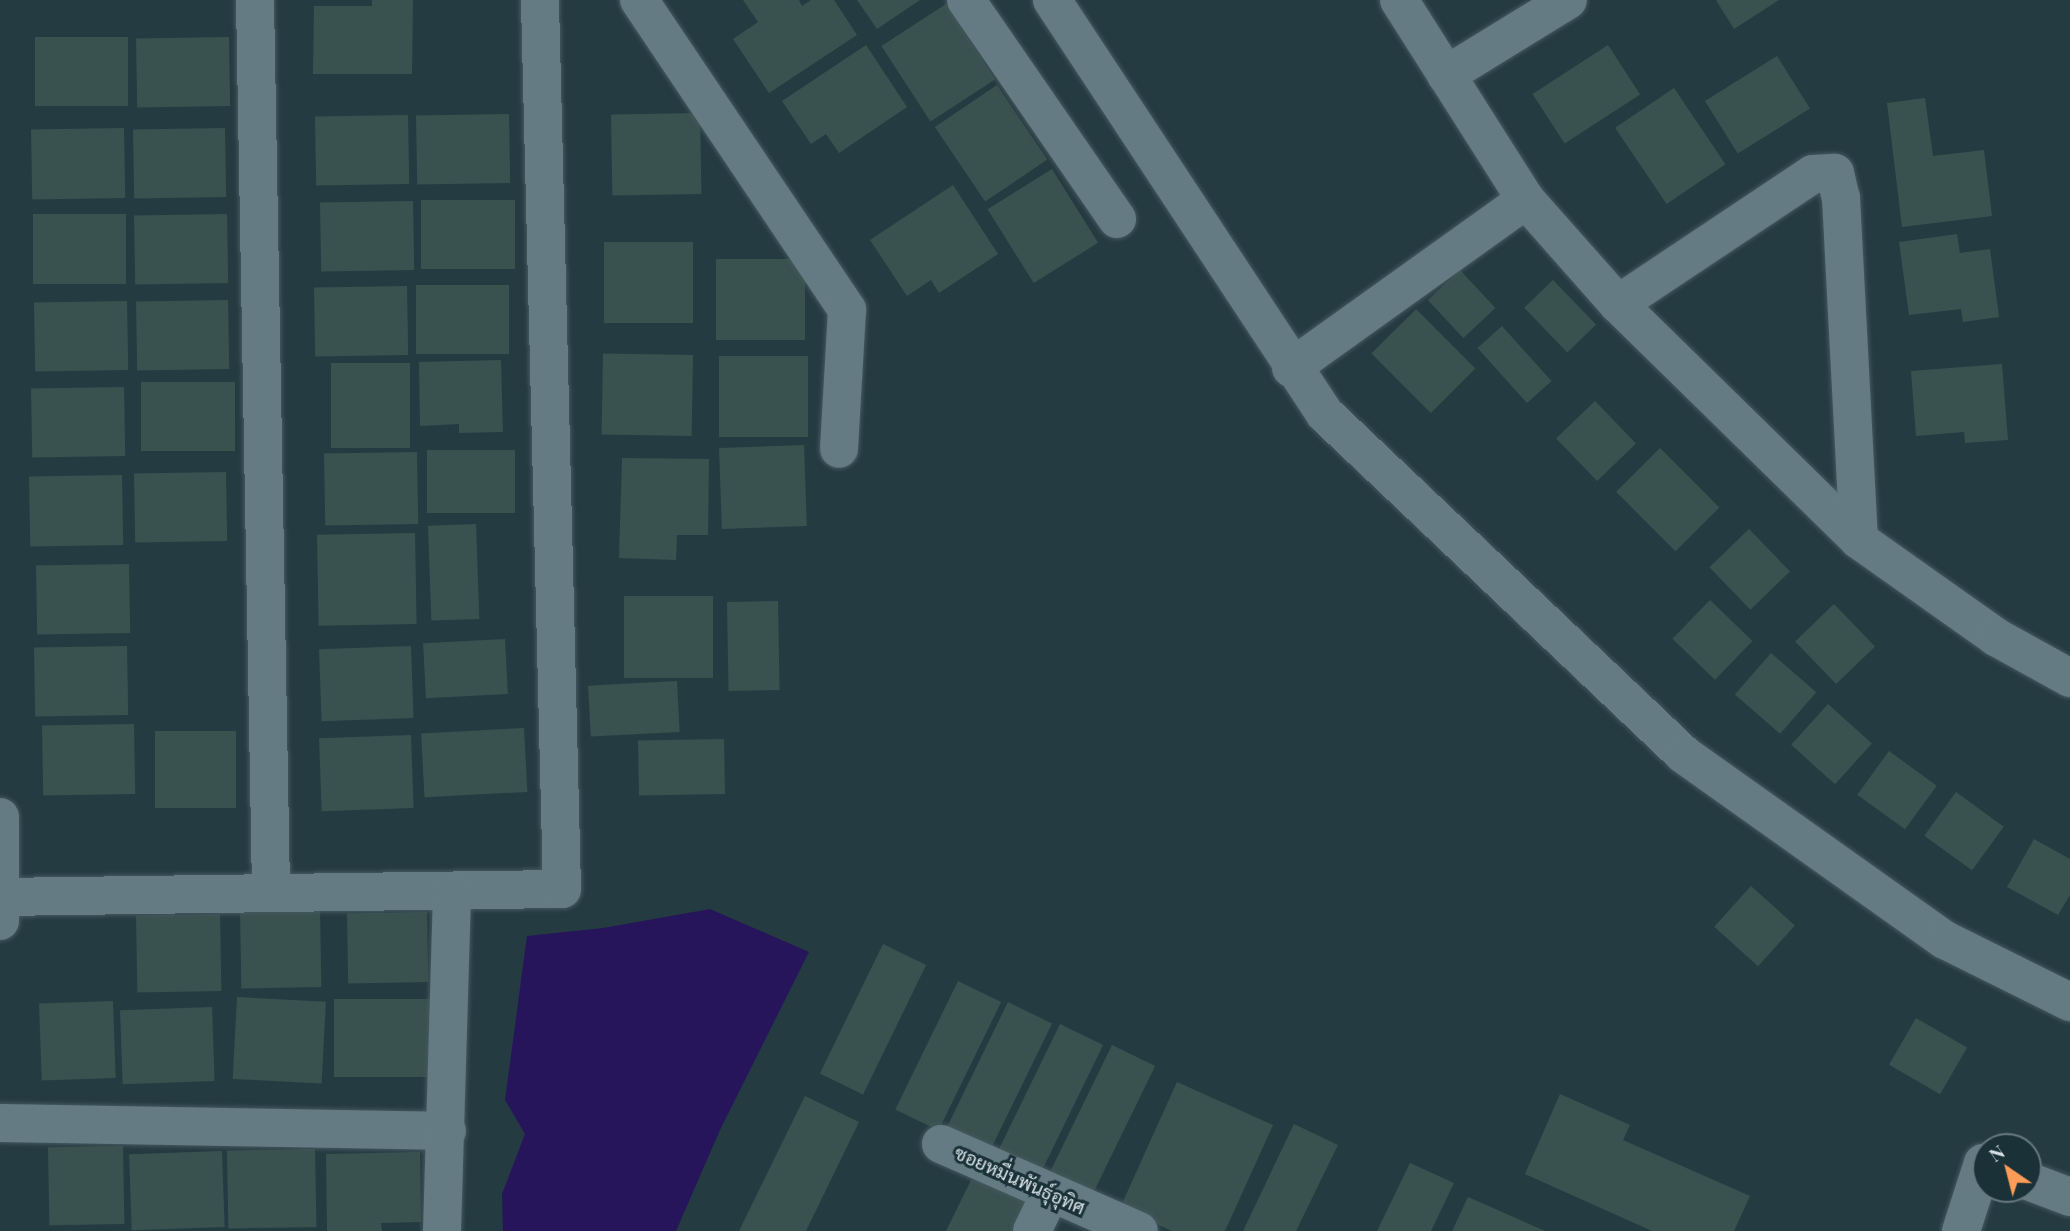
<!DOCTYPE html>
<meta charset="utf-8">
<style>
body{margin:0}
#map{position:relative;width:2070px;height:1231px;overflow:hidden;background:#253b42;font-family:"Playfair Display",Sarabun,serif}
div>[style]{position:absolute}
.water>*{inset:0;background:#26155a}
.building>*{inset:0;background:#39524f;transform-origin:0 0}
.roads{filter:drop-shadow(0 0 2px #44585e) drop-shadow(0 0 2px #44585e)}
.minor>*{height:38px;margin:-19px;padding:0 19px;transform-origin:19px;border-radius:19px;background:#647b84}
span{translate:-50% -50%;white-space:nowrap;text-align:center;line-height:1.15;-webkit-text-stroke:6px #1b3138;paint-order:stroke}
.street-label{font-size:19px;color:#d5e2e6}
.north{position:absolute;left:1972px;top:1133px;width:70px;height:70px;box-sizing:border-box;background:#1b3138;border:2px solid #65787e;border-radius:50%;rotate:325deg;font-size:19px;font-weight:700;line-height:28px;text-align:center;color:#d5e2e6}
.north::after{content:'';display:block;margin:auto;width:24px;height:32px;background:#fd9c56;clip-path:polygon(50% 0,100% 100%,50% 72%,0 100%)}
</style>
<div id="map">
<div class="water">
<div style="clip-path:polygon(710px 909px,809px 952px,720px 1130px,676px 1231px,503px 1231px,502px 1194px,525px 1134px,505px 1100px,527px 936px,603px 928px)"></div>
</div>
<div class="building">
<div style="clip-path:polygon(372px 0,413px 0,412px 74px,313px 74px,314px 6px,372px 6px)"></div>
<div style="clip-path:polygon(743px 0,799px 0,802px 6px,811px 0,834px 0,857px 35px,769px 93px,733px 39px,758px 22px)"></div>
<div style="clip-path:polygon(857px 0,920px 0,877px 29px)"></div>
<div style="clip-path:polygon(1716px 0,1779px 0,1734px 29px)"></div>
<div style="left:946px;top:4px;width:90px;height:77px;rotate:57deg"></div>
<div style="left:128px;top:37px;width:69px;height:93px;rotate:90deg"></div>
<div style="left:229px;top:37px;width:69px;height:93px;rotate:89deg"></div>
<div style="clip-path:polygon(866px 45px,907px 107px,839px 153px,826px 134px,811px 144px,782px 101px)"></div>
<div style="left:1608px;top:45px;width:59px;height:90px;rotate:57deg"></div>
<div style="left:1777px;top:56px;width:62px;height:85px;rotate:58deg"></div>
<div style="left:997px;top:85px;width:90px;height:75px;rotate:56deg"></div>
<div style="left:1674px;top:88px;width:92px;height:71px;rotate:56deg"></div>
<div style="clip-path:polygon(1925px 98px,1933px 156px,1984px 150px,1992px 216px,1902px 227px,1887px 103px)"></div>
<div style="left:700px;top:113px;width:81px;height:89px;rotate:89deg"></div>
<div style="left:509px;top:114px;width:69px;height:93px;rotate:89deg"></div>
<div style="left:408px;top:115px;width:69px;height:93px;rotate:89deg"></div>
<div style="left:124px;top:128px;width:70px;height:93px;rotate:89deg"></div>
<div style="left:225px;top:128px;width:69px;height:92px;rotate:89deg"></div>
<div style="left:1052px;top:169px;width:87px;height:76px;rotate:58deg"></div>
<div style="clip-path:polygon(953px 185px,998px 254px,939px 293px,931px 280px,907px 296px,870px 240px)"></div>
<div style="left:515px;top:200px;width:69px;height:94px;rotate:90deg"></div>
<div style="left:413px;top:201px;width:69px;height:93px;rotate:89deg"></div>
<div style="left:126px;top:214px;width:70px;height:93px;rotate:90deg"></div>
<div style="left:227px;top:214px;width:69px;height:93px;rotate:89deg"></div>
<div style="clip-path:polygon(1957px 234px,1960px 253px,1990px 249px,1999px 317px,1963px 322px,1961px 309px,1909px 315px,1899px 242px)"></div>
<div style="left:693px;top:242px;width:81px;height:89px;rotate:90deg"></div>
<div style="left:716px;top:259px;width:89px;height:81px"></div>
<div style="left:1460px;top:270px;width:52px;height:44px;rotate:47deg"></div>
<div style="left:1553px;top:280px;width:62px;height:40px;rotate:46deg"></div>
<div style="left:509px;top:285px;width:69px;height:93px;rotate:90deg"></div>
<div style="left:407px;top:286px;width:69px;height:93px;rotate:89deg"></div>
<div style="left:228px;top:300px;width:69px;height:92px;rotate:89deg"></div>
<div style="left:127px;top:301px;width:69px;height:93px;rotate:89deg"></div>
<div style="left:1416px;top:309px;width:84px;height:63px;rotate:45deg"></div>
<div style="left:1502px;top:326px;width:74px;height:33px;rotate:48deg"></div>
<div style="left:693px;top:355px;width:81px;height:90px;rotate:91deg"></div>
<div style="left:719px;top:356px;width:89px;height:81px"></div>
<div style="clip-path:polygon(501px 360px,503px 432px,459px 433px,459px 424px,420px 426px,419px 362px)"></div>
<div style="left:410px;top:363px;width:85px;height:79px;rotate:90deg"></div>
<div style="clip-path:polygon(2002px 364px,2008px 440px,1965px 443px,1964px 432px,1916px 436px,1911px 371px)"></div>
<div style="left:235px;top:382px;width:69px;height:94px;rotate:90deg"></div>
<div style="left:124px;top:387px;width:69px;height:93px;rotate:89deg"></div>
<div style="left:1595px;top:401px;width:59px;height:54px;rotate:46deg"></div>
<div style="left:804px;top:445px;width:81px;height:85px;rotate:88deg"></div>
<div style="left:1660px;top:448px;width:84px;height:62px;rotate:45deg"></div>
<div style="left:515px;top:450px;width:63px;height:88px;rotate:90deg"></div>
<div style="left:417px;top:452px;width:72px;height:93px;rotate:89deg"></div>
<div style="clip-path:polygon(622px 458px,709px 459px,708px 535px,677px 535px,676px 560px,619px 558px)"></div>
<div style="left:226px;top:472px;width:69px;height:92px;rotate:89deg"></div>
<div style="left:122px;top:475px;width:70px;height:93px;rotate:89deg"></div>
<div style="left:476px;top:524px;width:95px;height:48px;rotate:88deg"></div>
<div style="left:1749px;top:529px;width:59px;height:55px;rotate:46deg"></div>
<div style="left:415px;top:533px;width:91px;height:98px;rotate:89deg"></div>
<div style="left:129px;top:564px;width:69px;height:93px;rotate:89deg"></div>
<div style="left:713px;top:596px;width:82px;height:89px;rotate:90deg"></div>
<div style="left:1710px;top:600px;width:59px;height:54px;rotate:44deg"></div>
<div style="left:778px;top:601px;width:89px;height:51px;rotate:89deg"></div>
<div style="left:1834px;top:604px;width:59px;height:54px;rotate:46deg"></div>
<div style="left:505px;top:639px;width:55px;height:82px;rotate:87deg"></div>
<div style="left:127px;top:646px;width:69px;height:93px;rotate:89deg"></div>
<div style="left:411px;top:646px;width:72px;height:92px;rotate:88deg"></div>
<div style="left:1771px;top:653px;width:60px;height:55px;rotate:41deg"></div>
<div style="left:677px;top:681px;width:51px;height:89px;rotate:87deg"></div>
<div style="left:1828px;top:704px;width:59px;height:55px;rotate:42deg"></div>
<div style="left:134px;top:724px;width:70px;height:92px;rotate:89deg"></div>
<div style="left:524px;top:728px;width:64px;height:103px;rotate:87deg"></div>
<div style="left:155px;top:731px;width:81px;height:77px"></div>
<div style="left:411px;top:735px;width:73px;height:92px;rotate:88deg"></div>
<div style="left:724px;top:739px;width:55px;height:86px;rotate:89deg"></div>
<div style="left:1889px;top:751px;width:59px;height:54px;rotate:36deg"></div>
<div style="left:1956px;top:792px;width:59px;height:54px;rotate:36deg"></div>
<div style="clip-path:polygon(2034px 839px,2070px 859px,2070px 895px,2058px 915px,2007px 887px)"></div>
<div style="left:1751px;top:886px;width:59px;height:55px;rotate:42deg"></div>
<div style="left:320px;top:909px;width:78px;height:80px;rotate:89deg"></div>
<div style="left:427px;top:912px;width:70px;height:80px;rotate:89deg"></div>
<div style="left:220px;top:914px;width:77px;height:84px;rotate:89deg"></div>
<div style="left:883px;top:944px;width:48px;height:144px;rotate:26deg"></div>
<div style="left:958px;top:981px;width:48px;height:143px;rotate:26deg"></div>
<div style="left:237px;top:997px;width:89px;height:82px;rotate:3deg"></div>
<div style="left:334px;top:999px;width:96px;height:78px"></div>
<div style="left:113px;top:1001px;width:77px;height:74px;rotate:88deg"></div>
<div style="left:1008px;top:1002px;width:49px;height:144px;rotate:26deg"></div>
<div style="left:212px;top:1007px;width:74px;height:92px;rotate:88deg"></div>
<div style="left:1916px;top:1018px;width:59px;height:54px;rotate:30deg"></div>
<div style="left:1060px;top:1024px;width:48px;height:144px;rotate:26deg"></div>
<div style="left:1112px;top:1045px;width:48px;height:143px;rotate:26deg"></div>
<div style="clip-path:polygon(1177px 1082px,1273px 1125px,1225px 1231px,1172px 1231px,1120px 1208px)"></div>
<div style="clip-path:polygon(1560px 1094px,1630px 1125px,1623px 1140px,1750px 1196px,1734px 1231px,1652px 1231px,1525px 1174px)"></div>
<div style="clip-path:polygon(805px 1096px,859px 1122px,806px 1231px,739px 1231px)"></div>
<div style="clip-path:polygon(1294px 1124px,1338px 1145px,1296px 1231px,1243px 1231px)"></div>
<div style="left:123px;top:1146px;width:78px;height:75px;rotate:89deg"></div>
<div style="left:315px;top:1149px;width:78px;height:88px;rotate:89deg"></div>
<div style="left:222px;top:1151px;width:76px;height:93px;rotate:88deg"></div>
<div style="clip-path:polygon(420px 1152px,421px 1222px,381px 1223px,382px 1231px,327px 1231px,326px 1154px)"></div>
<div style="clip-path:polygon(1410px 1163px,1454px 1183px,1431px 1231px,1377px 1231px)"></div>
<div style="clip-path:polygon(973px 1176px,1028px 1202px,1014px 1231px,946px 1231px)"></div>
<div style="clip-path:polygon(1468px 1197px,1545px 1231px,1452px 1231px)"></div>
</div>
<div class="roads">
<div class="minor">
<div style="left:255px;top:0;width:893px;rotate:88.97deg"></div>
<div style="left:639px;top:0;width:373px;rotate:56.1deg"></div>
<div style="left:847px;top:310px;width:139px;rotate:93.3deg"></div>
<div style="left:966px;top:0;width:266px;rotate:55.4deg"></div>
<div style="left:1052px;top:0;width:496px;rotate:56.6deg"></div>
<div style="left:1325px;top:414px;width:494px;rotate:43.5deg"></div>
<div style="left:1683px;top:754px;width:321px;rotate:35.4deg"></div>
<div style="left:1945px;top:940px;width:140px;rotate:26.4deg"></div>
<div style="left:1399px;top:0;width:237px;rotate:57.6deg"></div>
<div style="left:1526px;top:200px;width:139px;rotate:48.5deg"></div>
<div style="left:1618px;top:304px;width:337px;rotate:44.4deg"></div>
<div style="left:1859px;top:540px;width:168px;rotate:35.3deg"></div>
<div style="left:1996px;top:637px;width:85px;rotate:29deg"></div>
<div style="left:1446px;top:75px;width:143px;rotate:-31.6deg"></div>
<div style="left:1618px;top:304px;width:234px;rotate:-33.7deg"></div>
<div style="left:1813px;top:174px;width:22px;rotate:-3deg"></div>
<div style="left:1835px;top:173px;width:26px;rotate:77deg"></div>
<div style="left:1841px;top:198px;width:342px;rotate:87deg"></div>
<div style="left:1291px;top:368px;width:289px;rotate:-35.6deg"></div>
<div style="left:0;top:817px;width:104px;rotate:90deg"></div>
<div style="left:0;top:897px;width:562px;rotate:-0.82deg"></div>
<div style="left:562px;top:889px;width:889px;rotate:-91.42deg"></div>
<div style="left:0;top:1123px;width:447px;rotate:1deg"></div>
<div style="left:941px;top:1144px;width:216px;rotate:23.7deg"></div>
<div style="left:2028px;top:1181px;width:45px;rotate:20.9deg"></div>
<div style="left:442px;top:1231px;width:340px;rotate:-88.3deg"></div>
<div style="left:1032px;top:1231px;width:41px;rotate:-64.1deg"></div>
<div style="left:1961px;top:1231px;width:71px;rotate:-72.1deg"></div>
<div style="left:1983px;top:1163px;width:4px;rotate:34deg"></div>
</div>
</div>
<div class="street-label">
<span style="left:1020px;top:1180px;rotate:24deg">ซอยหมื่นพันธุ์อุทิศ</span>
</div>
<div class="north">N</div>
</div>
